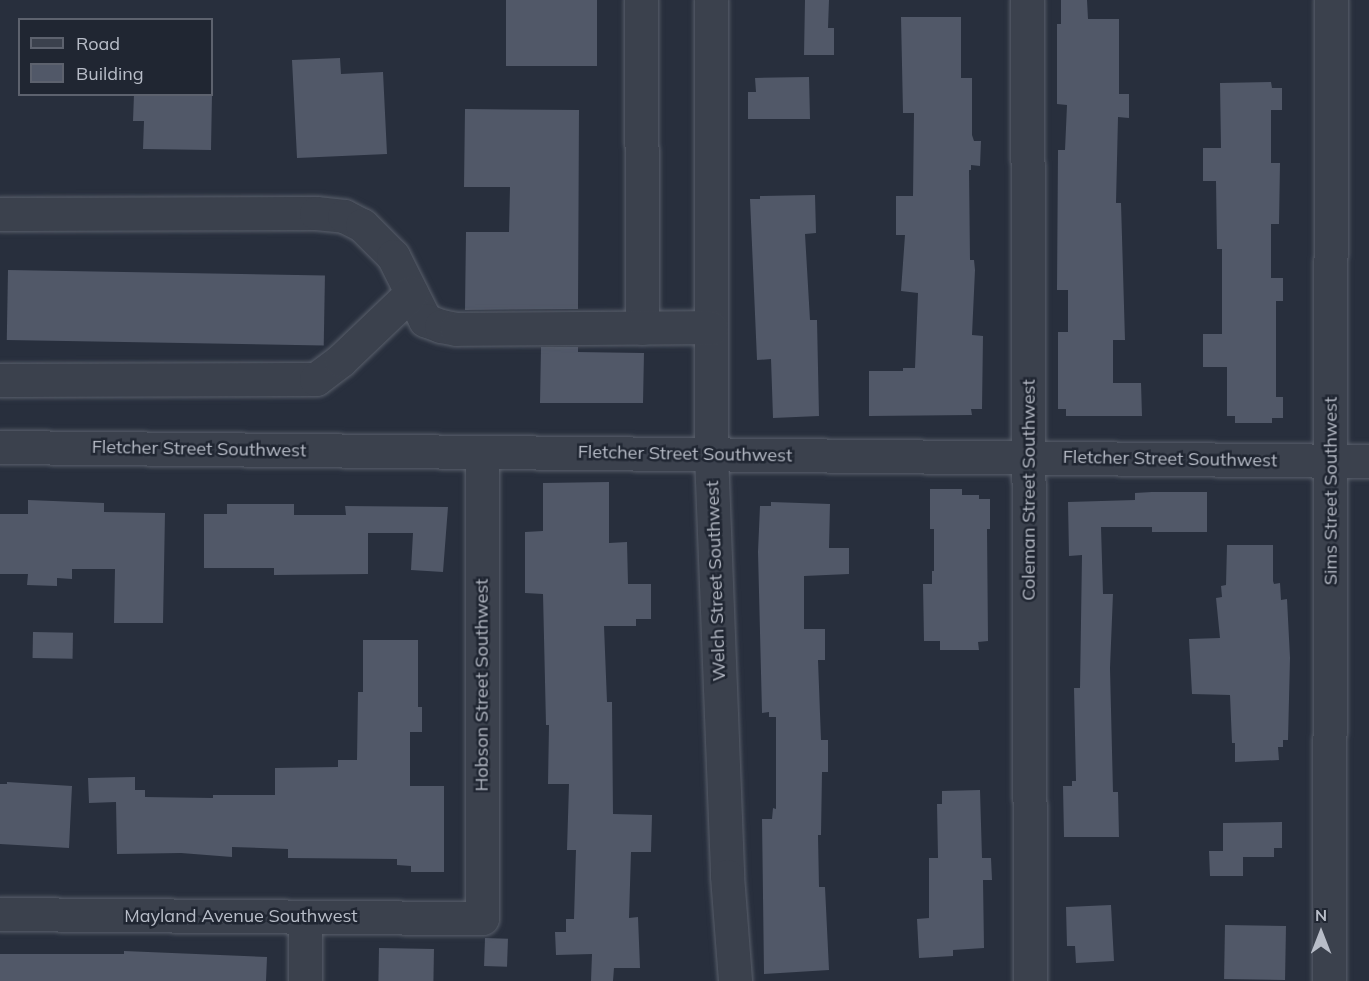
<!DOCTYPE html>
<style>
body{margin:0}
#map{position:relative;width:1369px;height:981px;overflow:hidden;background:#282f3d;font-family:Mulish,sans-serif}
div>[style]{position:absolute}
.building>*{inset:0;background:#515868;transform-origin:0 0}
.roads{filter:drop-shadow(0 0 2px #595f6b) drop-shadow(0 0 2px #595f6b)}
.minor>*{height:33px;margin:-16.5px;padding:0 16.5px;transform-origin:16.5px;border-radius:16.5px;background:#3b414d}
span{translate:-50% -50%;white-space:nowrap;text-align:center;line-height:1.15;-webkit-text-stroke:5px #202632;paint-order:stroke}
.street-label{font-size:18px;color:#b8bdc8}
.legend{position:absolute;left:18px;top:18px;width:195px;height:78px;box-sizing:border-box;background:#202632;border:2px solid #5d626e;margin:0;padding:8px 10px;list-style:none;font-size:18px;color:#b8bdc8}
.legend li{display:flex;align-items:center;gap:12px;height:30px}
.legend b{width:30px;border:2px solid #5d626e}
.north{position:absolute;left:1291px;top:903px;width:60px;height:60px;-webkit-text-stroke:4px #202632;paint-order:stroke;rotate:0deg;font-size:16px;font-weight:700;line-height:24px;text-align:center;color:#b8bdc8}
.north::after{content:'';display:block;margin:auto;width:21px;height:27px;background:#b8bdc8;clip-path:polygon(50% 0,100% 100%,50% 72%,0 100%)}
</style>
<div id="map">
<div class="building">
<div style="left:506px;top:0;width:91px;height:66px"></div>
<div style="clip-path:polygon(805px 0,829px 0,828px 28px,834px 28px,834px 55px,804px 55px)"></div>
<div style="clip-path:polygon(1061px 0,1087px 0,1088px 19px,1119px 19px,1119px 94px,1129px 94px,1129px 118px,1118px 117px,1116px 203px,1121px 203px,1125px 340px,1113px 340px,1113px 383px,1141px 383px,1142px 416px,1066px 416px,1066px 409px,1058px 409px,1058px 332px,1068px 332px,1068px 290px,1057px 290px,1058px 150px,1065px 150px,1067px 105px,1057px 104px,1057px 24px,1061px 24px)"></div>
<div style="clip-path:polygon(901px 17px,961px 17px,961px 78px,972px 78px,972px 135px,974px 141px,981px 141px,980px 166px,971px 165px,971px 170px,969px 170px,970px 260px,974px 260px,975px 270px,972px 335px,983px 336px,982px 409px,971px 409px,972px 415px,869px 416px,869px 371px,903px 371px,903px 368px,915px 368px,918px 293px,901px 291px,905px 235px,896px 235px,896px 196px,913px 196px,914px 113px,903px 113px)"></div>
<div style="clip-path:polygon(340px 58px,341px 74px,383px 72px,387px 154px,297px 158px,292px 60px)"></div>
<div style="clip-path:polygon(809px 77px,810px 119px,748px 119px,748px 92px,756px 92px,755px 78px)"></div>
<div style="clip-path:polygon(1271px 82px,1272px 88px,1282px 88px,1282px 110px,1271px 110px,1271px 163px,1280px 163px,1279px 224px,1271px 224px,1271px 278px,1283px 278px,1283px 301px,1276px 301px,1276px 397px,1283px 397px,1283px 418px,1272px 418px,1272px 423px,1235px 423px,1235px 416px,1227px 416px,1227px 367px,1203px 367px,1203px 334px,1222px 334px,1222px 249px,1217px 249px,1216px 181px,1203px 181px,1203px 148px,1221px 148px,1220px 83px)"></div>
<div style="clip-path:polygon(134px 94px,212px 94px,211px 150px,143px 149px,144px 121px,133px 121px)"></div>
<div style="clip-path:polygon(465px 109px,579px 110px,578px 309px,465px 310px,466px 232px,509px 232px,510px 187px,464px 187px)"></div>
<div style="clip-path:polygon(815px 195px,816px 233px,805px 234px,810px 320px,817px 320px,819px 416px,773px 418px,771px 359px,757px 360px,750px 199px,760px 199px,760px 196px)"></div>
<div style="left:8px;top:270px;width:317px;height:70px;rotate:1deg"></div>
<div style="clip-path:polygon(541px 347px,578px 347px,578px 352px,644px 353px,643px 403px,540px 403px)"></div>
<div style="clip-path:polygon(609px 482px,609px 543px,627px 542px,628px 584px,651px 584px,651px 619px,636px 619px,636px 626px,604px 626px,607px 702px,612px 702px,613px 814px,652px 815px,651px 852px,631px 852px,629px 918px,638px 917px,640px 968px,614px 968px,613px 981px,591px 981px,592px 954px,556px 955px,555px 932px,566px 932px,566px 919px,574px 919px,576px 850px,567px 850px,569px 784px,548px 784px,549px 725px,546px 725px,543px 594px,525px 593px,525px 532px,543px 531px,543px 483px)"></div>
<div style="clip-path:polygon(930px 489px,962px 489px,962px 495px,979px 495px,979px 499px,990px 499px,990px 529px,987px 529px,988px 641px,978px 642px,979px 650px,940px 650px,940px 641px,924px 641px,923px 584px,932px 584px,932px 571px,934px 571px,934px 529px,930px 529px)"></div>
<div style="clip-path:polygon(1152px 492px,1207px 492px,1207px 532px,1152px 532px,1152px 527px,1101px 527px,1103px 594px,1113px 594px,1110px 668px,1113px 792px,1118px 792px,1119px 837px,1064px 837px,1063px 786px,1072px 786px,1072px 781px,1076px 781px,1074px 688px,1080px 688px,1082px 555px,1069px 556px,1068px 502px,1135px 500px,1135px 493px)"></div>
<div style="clip-path:polygon(28px 500px,104px 503px,104px 512px,165px 513px,163px 623px,114px 623px,115px 569px,72px 569px,72px 579px,57px 578px,57px 586px,27px 585px,28px 574px,0 574px,0 514px,28px 514px)"></div>
<div style="clip-path:polygon(771px 502px,830px 504px,829px 548px,849px 548px,849px 574px,804px 576px,804px 629px,825px 629px,825px 660px,818px 660px,821px 740px,828px 740px,828px 772px,822px 772px,821px 835px,818px 835px,819px 887px,825px 887px,829px 970px,764px 974px,762px 819px,772px 819px,773px 808px,776px 809px,776px 717px,769px 717px,769px 712px,762px 713px,758px 552px,760px 506px,771px 506px)"></div>
<div style="clip-path:polygon(227px 504px,294px 504px,294px 515px,346px 515px,345px 506px,448px 507px,443px 572px,411px 570px,413px 533px,368px 533px,368px 574px,274px 575px,274px 568px,204px 568px,204px 514px,227px 514px)"></div>
<div style="clip-path:polygon(1227px 545px,1273px 545px,1273px 581px,1274px 584px,1280px 583px,1281px 600px,1287px 599px,1290px 658px,1288px 740px,1283px 740px,1283px 747px,1278px 747px,1279px 760px,1235px 762px,1235px 743px,1232px 743px,1230px 695px,1192px 694px,1189px 639px,1220px 638px,1216px 598px,1222px 597px,1221px 586px,1226px 585px)"></div>
<div style="left:33px;top:632px;width:40px;height:26px;rotate:1deg"></div>
<div style="clip-path:polygon(363px 640px,418px 640px,418px 707px,422px 707px,422px 732px,410px 732px,410px 786px,444px 786px,444px 872px,411px 872px,411px 866px,397px 865px,397px 859px,288px 858px,288px 849px,232px 847px,232px 857px,181px 853px,117px 854px,116px 802px,89px 803px,88px 778px,135px 777px,135px 790px,145px 790px,145px 797px,213px 798px,213px 795px,275px 795px,275px 768px,338px 767px,338px 760px,357px 760px,358px 692px,363px 692px)"></div>
<div style="clip-path:polygon(7px 782px,72px 786px,69px 848px,0 844px,0 784px,7px 784px)"></div>
<div style="clip-path:polygon(980px 790px,982px 858px,991px 858px,992px 880px,983px 880px,984px 948px,953px 950px,953px 956px,919px 958px,917px 919px,929px 918px,929px 858px,938px 858px,937px 804px,942px 804px,942px 791px)"></div>
<div style="clip-path:polygon(1282px 822px,1282px 848px,1274px 848px,1274px 857px,1243px 857px,1243px 876px,1210px 876px,1209px 851px,1223px 851px,1223px 823px)"></div>
<div style="clip-path:polygon(1111px 905px,1114px 961px,1076px 963px,1075px 946px,1067px 946px,1066px 907px)"></div>
<div style="left:1225px;top:925px;width:61px;height:54px;rotate:1deg"></div>
<div style="left:485px;top:938px;width:23px;height:28px;rotate:2deg"></div>
<div style="left:379px;top:948px;width:55px;height:33px;rotate:1deg"></div>
<div style="clip-path:polygon(124px 951px,267px 957px,266px 981px,0 981px,0 954px,124px 954px)"></div>
</div>
<div class="roads">
<div class="minor">
<div style="left:641px;top:0;width:328px;rotate:89.8deg"></div>
<div style="left:711px;top:0;width:454px;rotate:90deg"></div>
<div style="left:711px;top:454px;width:422px;rotate:87.8deg"></div>
<div style="left:727px;top:876px;width:105px;rotate:85.6deg"></div>
<div style="left:1027px;top:0;width:981px;rotate:89.82deg"></div>
<div style="left:0;top:214px;width:316px;rotate:-0.2deg"></div>
<div style="left:316px;top:213px;width:28px;rotate:6deg"></div>
<div style="left:344px;top:216px;width:20px;rotate:27deg"></div>
<div style="left:362px;top:225px;width:44px;rotate:45deg"></div>
<div style="left:393px;top:256px;width:72px;rotate:63.4deg"></div>
<div style="left:425px;top:320px;width:17px;rotate:21deg"></div>
<div style="left:441px;top:326px;width:15px;rotate:11deg"></div>
<div style="left:456px;top:329px;width:255px;rotate:-0.4deg"></div>
<div style="left:0;top:380px;width:316px;rotate:-0.2deg"></div>
<div style="left:316px;top:379px;width:31px;rotate:-37deg"></div>
<div style="left:341px;top:360px;width:97px;rotate:-43.7deg"></div>
<div style="left:0;top:447px;width:1369px;rotate:0.59deg"></div>
<div style="left:0;top:914px;width:482px;rotate:0.5deg"></div>
<div style="left:482px;top:918px;width:466px;rotate:-90deg"></div>
<div style="left:305px;top:917px;width:64px;rotate:90deg"></div>
<div style="left:1329px;top:981px;width:981px;rotate:-89.88deg"></div>
</div>
</div>
<div class="street-label">
<span style="left:199px;top:449px;rotate:1deg">Fletcher Street Southwest</span>
<span style="left:685px;top:454px;rotate:1deg">Fletcher Street Southwest</span>
<span style="left:1170px;top:459px;rotate:1deg">Fletcher Street Southwest</span>
<span style="left:1029px;top:490px;rotate:-90deg">Coleman Street Southwest</span>
<span style="left:1331px;top:491px;rotate:-90deg">Sims Street Southwest</span>
<span style="left:716px;top:581px;rotate:-92deg">Welch Street Southwest</span>
<span style="left:482px;top:685px;rotate:-90deg">Hobson Street Southwest</span>
<span style="left:241px;top:916px">Mayland Avenue Southwest</span>
</div>
<ul class="legend">
<li><b style="height:8px;background:#3b414d"></b>Road</li>
<li><b style="height:16px;background:#515868"></b>Building</li>
</ul>
<div class="north">N</div>
</div>
